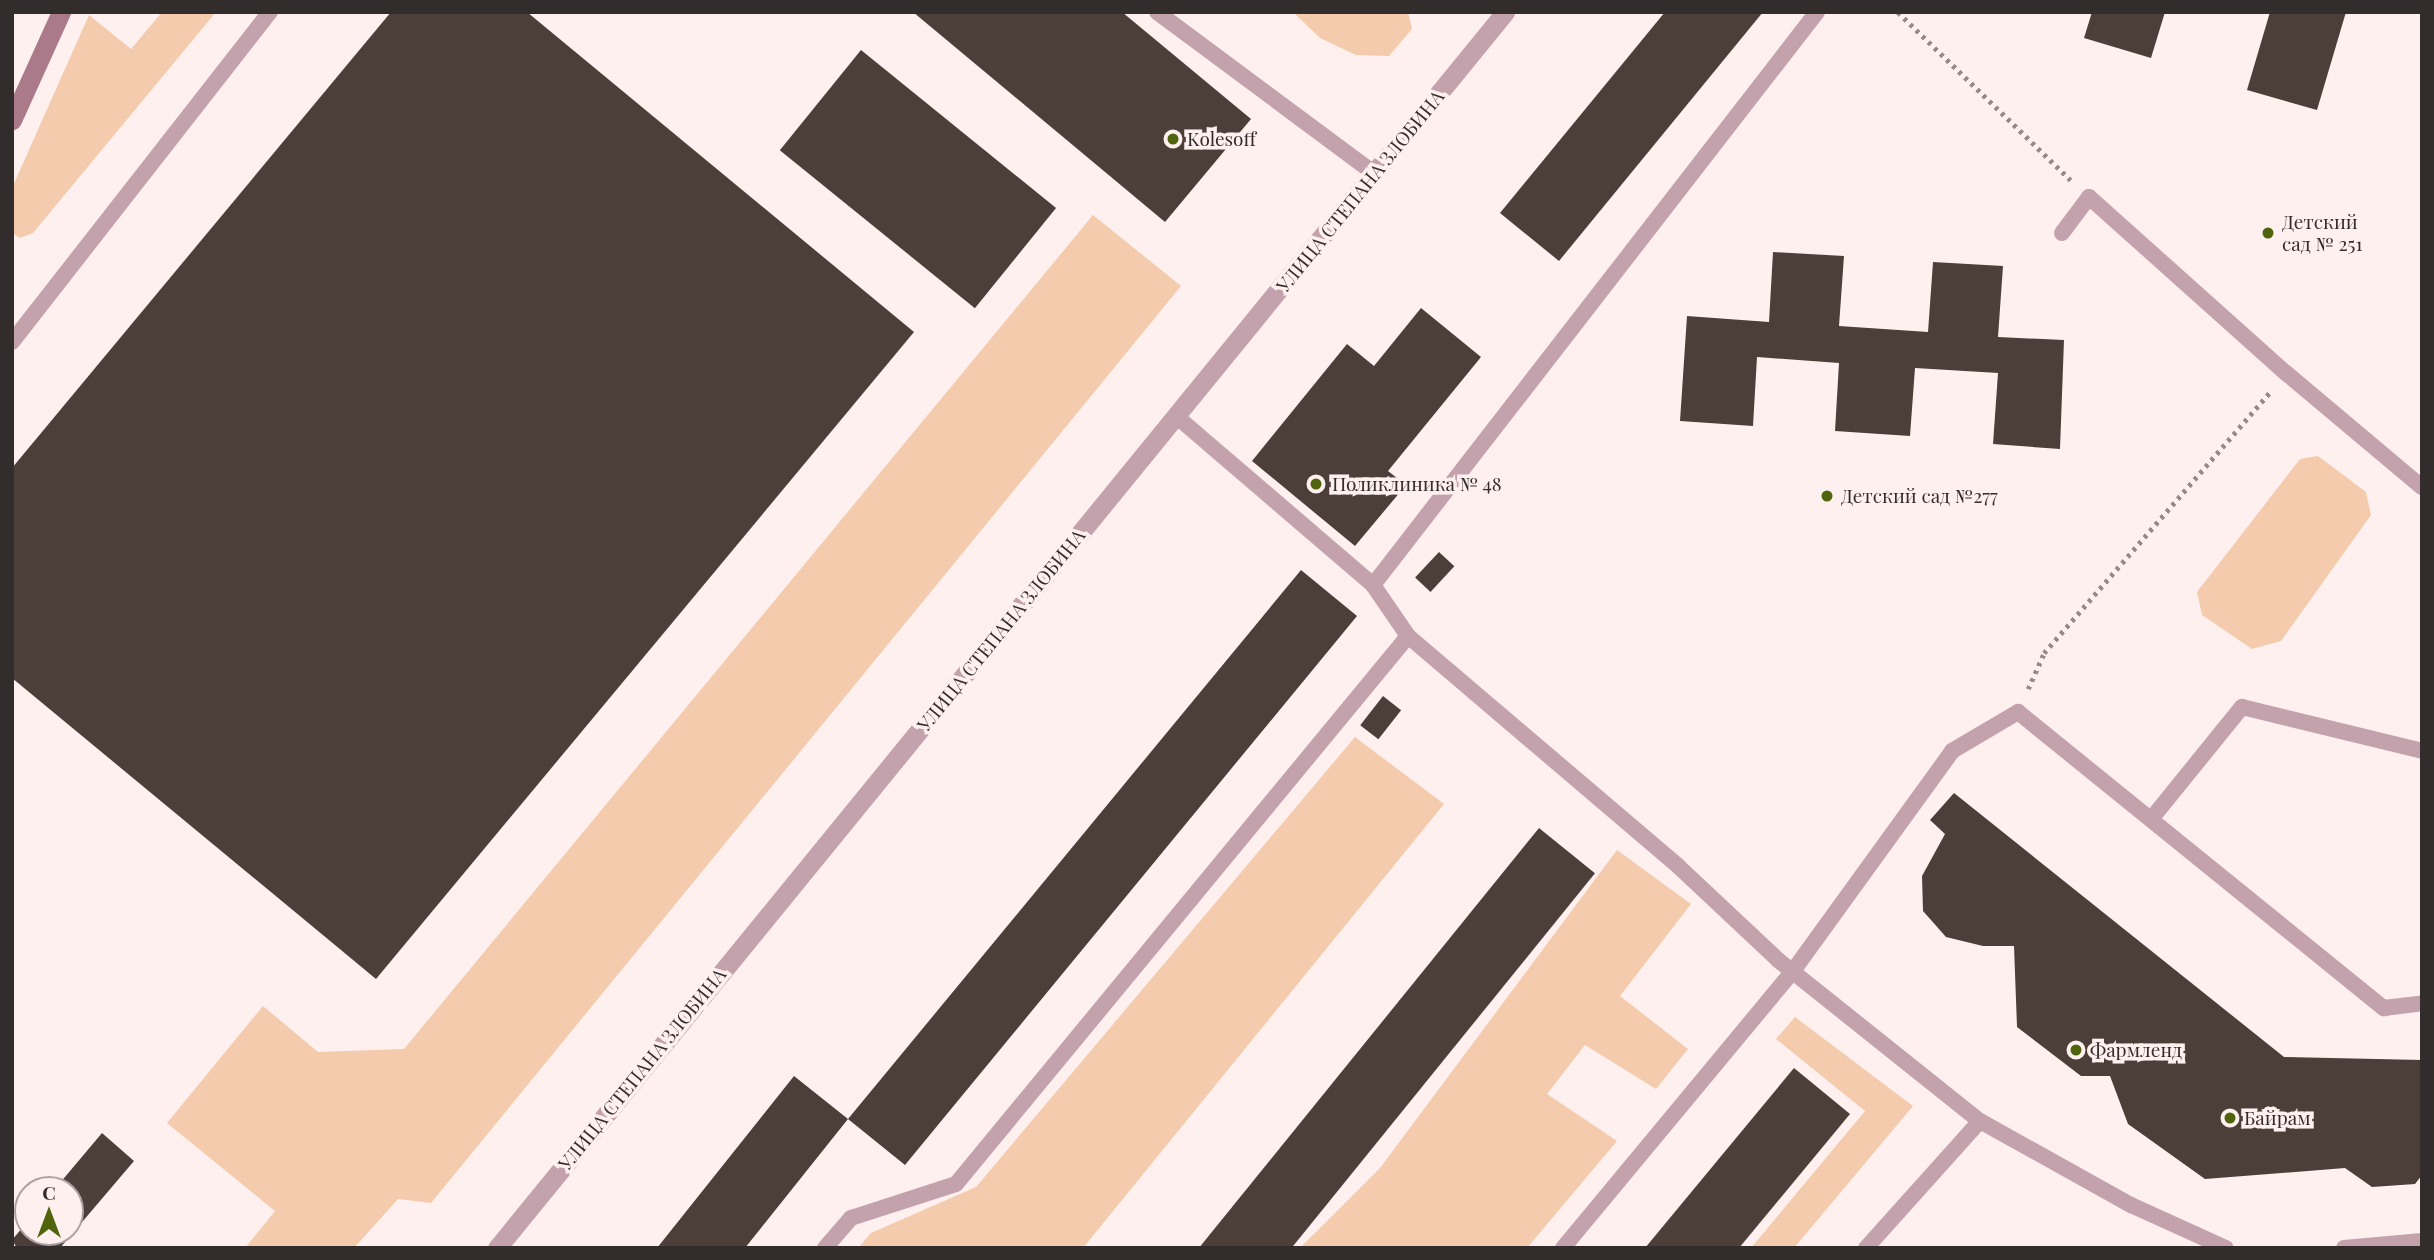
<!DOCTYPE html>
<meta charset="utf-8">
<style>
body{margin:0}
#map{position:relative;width:2434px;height:1260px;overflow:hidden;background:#fff0f0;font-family:"Playfair Display",serif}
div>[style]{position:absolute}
.green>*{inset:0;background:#f4cbac}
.building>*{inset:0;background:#4c3f3a;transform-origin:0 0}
.path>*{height:4.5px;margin-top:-2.25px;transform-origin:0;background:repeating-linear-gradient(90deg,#958b8b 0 3.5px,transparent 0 8.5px)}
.service>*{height:16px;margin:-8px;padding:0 8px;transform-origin:8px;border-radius:8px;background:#c4a2ad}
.minor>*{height:19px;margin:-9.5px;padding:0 9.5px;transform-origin:9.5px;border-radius:9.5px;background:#c4a2ad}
.secondary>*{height:19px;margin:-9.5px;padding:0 9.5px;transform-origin:9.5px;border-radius:9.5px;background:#aa7a8b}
.dots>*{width:19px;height:19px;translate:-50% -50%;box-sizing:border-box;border:4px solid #fff0f0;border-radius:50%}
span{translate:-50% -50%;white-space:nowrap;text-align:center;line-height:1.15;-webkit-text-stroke:7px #fff0f0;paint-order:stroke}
.poi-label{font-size:19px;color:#332c2c}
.left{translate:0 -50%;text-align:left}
.street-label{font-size:19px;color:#332c2c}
.frame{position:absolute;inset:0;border:14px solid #332c2c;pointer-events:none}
.north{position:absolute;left:14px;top:1176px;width:70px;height:70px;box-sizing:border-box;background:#fff0f0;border:2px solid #ada2a2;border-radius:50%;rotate:0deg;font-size:19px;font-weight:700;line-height:28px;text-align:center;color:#332c2c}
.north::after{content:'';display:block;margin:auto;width:24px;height:32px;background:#50640e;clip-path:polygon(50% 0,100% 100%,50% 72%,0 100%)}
</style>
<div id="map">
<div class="green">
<div style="clip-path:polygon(162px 12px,216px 12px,33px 233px,20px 238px,12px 233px,12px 188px,89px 15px,131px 49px)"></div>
<div style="clip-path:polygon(1293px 12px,1408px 12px,1412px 29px,1389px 56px,1356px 55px,1320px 38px)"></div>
<div style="clip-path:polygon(1093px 215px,1181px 286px,431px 1203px,398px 1199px,354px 1248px,245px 1248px,275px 1211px,167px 1123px,263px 1006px,318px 1052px,404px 1049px)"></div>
<div style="clip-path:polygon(2318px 456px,2366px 492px,2371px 515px,2281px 641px,2252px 649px,2202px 615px,2197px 592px,2300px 459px)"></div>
<div style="clip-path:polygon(1355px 737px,1444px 804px,1083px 1248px,858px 1248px,871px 1233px,976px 1187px)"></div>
<div style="clip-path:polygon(1617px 850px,1691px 904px,1620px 996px,1688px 1049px,1656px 1089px,1585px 1045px,1547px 1094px,1617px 1141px,1527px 1248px,1300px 1248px,1380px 1168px)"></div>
<div style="clip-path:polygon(1795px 1017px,1913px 1106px,1794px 1248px,1751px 1248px,1865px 1111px,1776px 1039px)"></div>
</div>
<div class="building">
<div style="clip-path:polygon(391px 12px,527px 12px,914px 332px,376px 979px,12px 678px,12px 468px)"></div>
<div style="clip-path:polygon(913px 12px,1122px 12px,1251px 119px,1165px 222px)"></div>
<div style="clip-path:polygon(1665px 12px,1763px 12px,1559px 261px,1500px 213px)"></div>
<div style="clip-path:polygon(2092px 12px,2165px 12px,2151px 58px,2084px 38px)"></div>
<div style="clip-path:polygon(2270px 12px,2346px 12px,2317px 110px,2247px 90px)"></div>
<div style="left:861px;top:50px;width:251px;height:129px;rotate:39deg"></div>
<div style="clip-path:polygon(1773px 252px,1844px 256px,1839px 326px,1928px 332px,1933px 262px,2003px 266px,1998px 337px,2064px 340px,2060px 449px,1993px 444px,1998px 373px,1915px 368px,1910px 436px,1835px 431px,1839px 363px,1757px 357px,1753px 426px,1680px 421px,1687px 316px,1769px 322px)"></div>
<div style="clip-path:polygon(1421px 308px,1481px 357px,1388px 471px,1406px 485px,1355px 546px,1252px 461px,1347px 344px,1374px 366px)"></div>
<div style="left:1439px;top:552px;width:21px;height:35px;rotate:43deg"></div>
<div style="clip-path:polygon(1301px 570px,1357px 616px,905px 1165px,848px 1119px,745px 1248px,657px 1248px,794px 1076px,848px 1119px)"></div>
<div style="left:1383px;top:696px;width:23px;height:37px;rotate:38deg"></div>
<div style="clip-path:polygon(1954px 793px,2284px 1057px,2422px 1060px,2422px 1175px,2415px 1184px,2372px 1187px,2345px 1168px,2205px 1179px,2128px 1124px,2110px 1076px,2081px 1076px,2017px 1027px,2014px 946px,1983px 946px,1946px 937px,1923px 911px,1922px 876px,1945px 834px,1930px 820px)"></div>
<div style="left:1539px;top:828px;width:72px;height:544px;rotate:39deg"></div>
<div style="clip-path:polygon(1794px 1068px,1850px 1114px,1739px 1248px,1645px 1248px)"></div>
<div style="clip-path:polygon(102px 1133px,134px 1161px,60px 1248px,17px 1248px,12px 1240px,28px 1221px,28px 1232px,70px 1232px,70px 1190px,54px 1190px)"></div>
</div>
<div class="path">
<div style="left:1898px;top:12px;width:241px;rotate:44.2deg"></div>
<div style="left:2028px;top:689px;width:39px;rotate:-66deg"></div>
<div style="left:2044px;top:653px;width:344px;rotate:-49.1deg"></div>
</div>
<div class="service">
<div style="left:1157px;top:12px;width:270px;rotate:36.6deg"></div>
<div style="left:1817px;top:12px;width:725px;rotate:127.77deg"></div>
<div style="left:1373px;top:585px;width:62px;rotate:55.5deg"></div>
<div style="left:1408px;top:636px;width:355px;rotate:40.4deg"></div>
<div style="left:1678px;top:866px;width:137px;rotate:43.2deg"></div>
<div style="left:1778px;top:960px;width:258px;rotate:38.6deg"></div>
<div style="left:1980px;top:1121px;width:171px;rotate:131.9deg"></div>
<div style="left:2062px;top:233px;width:45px;rotate:-53.1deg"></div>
<div style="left:2089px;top:197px;width:264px;rotate:41.8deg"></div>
<div style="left:2286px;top:373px;width:177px;rotate:40deg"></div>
<div style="left:12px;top:342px;width:419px;rotate:-52deg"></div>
<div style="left:1176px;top:416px;width:260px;rotate:40.6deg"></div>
<div style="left:2152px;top:818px;width:143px;rotate:-51deg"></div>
<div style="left:2242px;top:707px;width:185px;rotate:13.7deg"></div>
<div style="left:1980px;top:1121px;width:173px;rotate:29.1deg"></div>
<div style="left:2131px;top:1205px;width:104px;rotate:24.4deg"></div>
<div style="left:825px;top:1248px;width:40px;rotate:-49deg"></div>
<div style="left:851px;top:1218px;width:110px;rotate:-17.9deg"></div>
<div style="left:956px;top:1184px;width:710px;rotate:-50.48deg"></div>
<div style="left:1563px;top:1248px;width:360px;rotate:-50.3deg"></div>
<div style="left:1793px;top:971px;width:271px;rotate:-54.1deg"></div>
<div style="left:1952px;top:751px;width:77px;rotate:-30.6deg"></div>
<div style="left:2018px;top:712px;width:471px;rotate:39deg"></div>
<div style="left:2384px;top:1008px;width:38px;rotate:-7deg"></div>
<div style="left:2344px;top:1248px;width:78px;rotate:-5.1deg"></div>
</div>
<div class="minor">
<div style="left:497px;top:1248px;width:1595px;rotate:-50.8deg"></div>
</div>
<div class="secondary">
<div style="left:12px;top:120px;width:119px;rotate:-65.6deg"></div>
</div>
<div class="dots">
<div style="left:1173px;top:139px;background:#50640e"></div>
<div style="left:2268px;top:233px;background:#50640e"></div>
<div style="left:1316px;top:484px;background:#50640e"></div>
<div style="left:1827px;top:496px;background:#50640e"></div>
<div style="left:2076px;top:1050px;background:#50640e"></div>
<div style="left:2230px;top:1118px;background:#50640e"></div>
</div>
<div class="poi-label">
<span class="left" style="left:1187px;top:139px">Kolesoff</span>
<span class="left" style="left:2282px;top:233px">Детский<br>сад № 251</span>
<span class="left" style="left:1332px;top:484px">Поликлиника № 48</span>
<span class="left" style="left:1841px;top:496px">Детский сад №277</span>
<span class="left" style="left:2090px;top:1050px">Фармленд</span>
<span class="left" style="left:2244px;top:1118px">Байрам</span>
</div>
<div class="street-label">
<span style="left:1360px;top:191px;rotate:-51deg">УЛИЦА СТЕПАНА ЗЛОБИНА</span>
<span style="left:1001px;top:630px;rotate:-51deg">УЛИЦА СТЕПАНА ЗЛОБИНА</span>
<span style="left:642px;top:1069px;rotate:-51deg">УЛИЦА СТЕПАНА ЗЛОБИНА</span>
</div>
<div class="frame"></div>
<div class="north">С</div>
</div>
